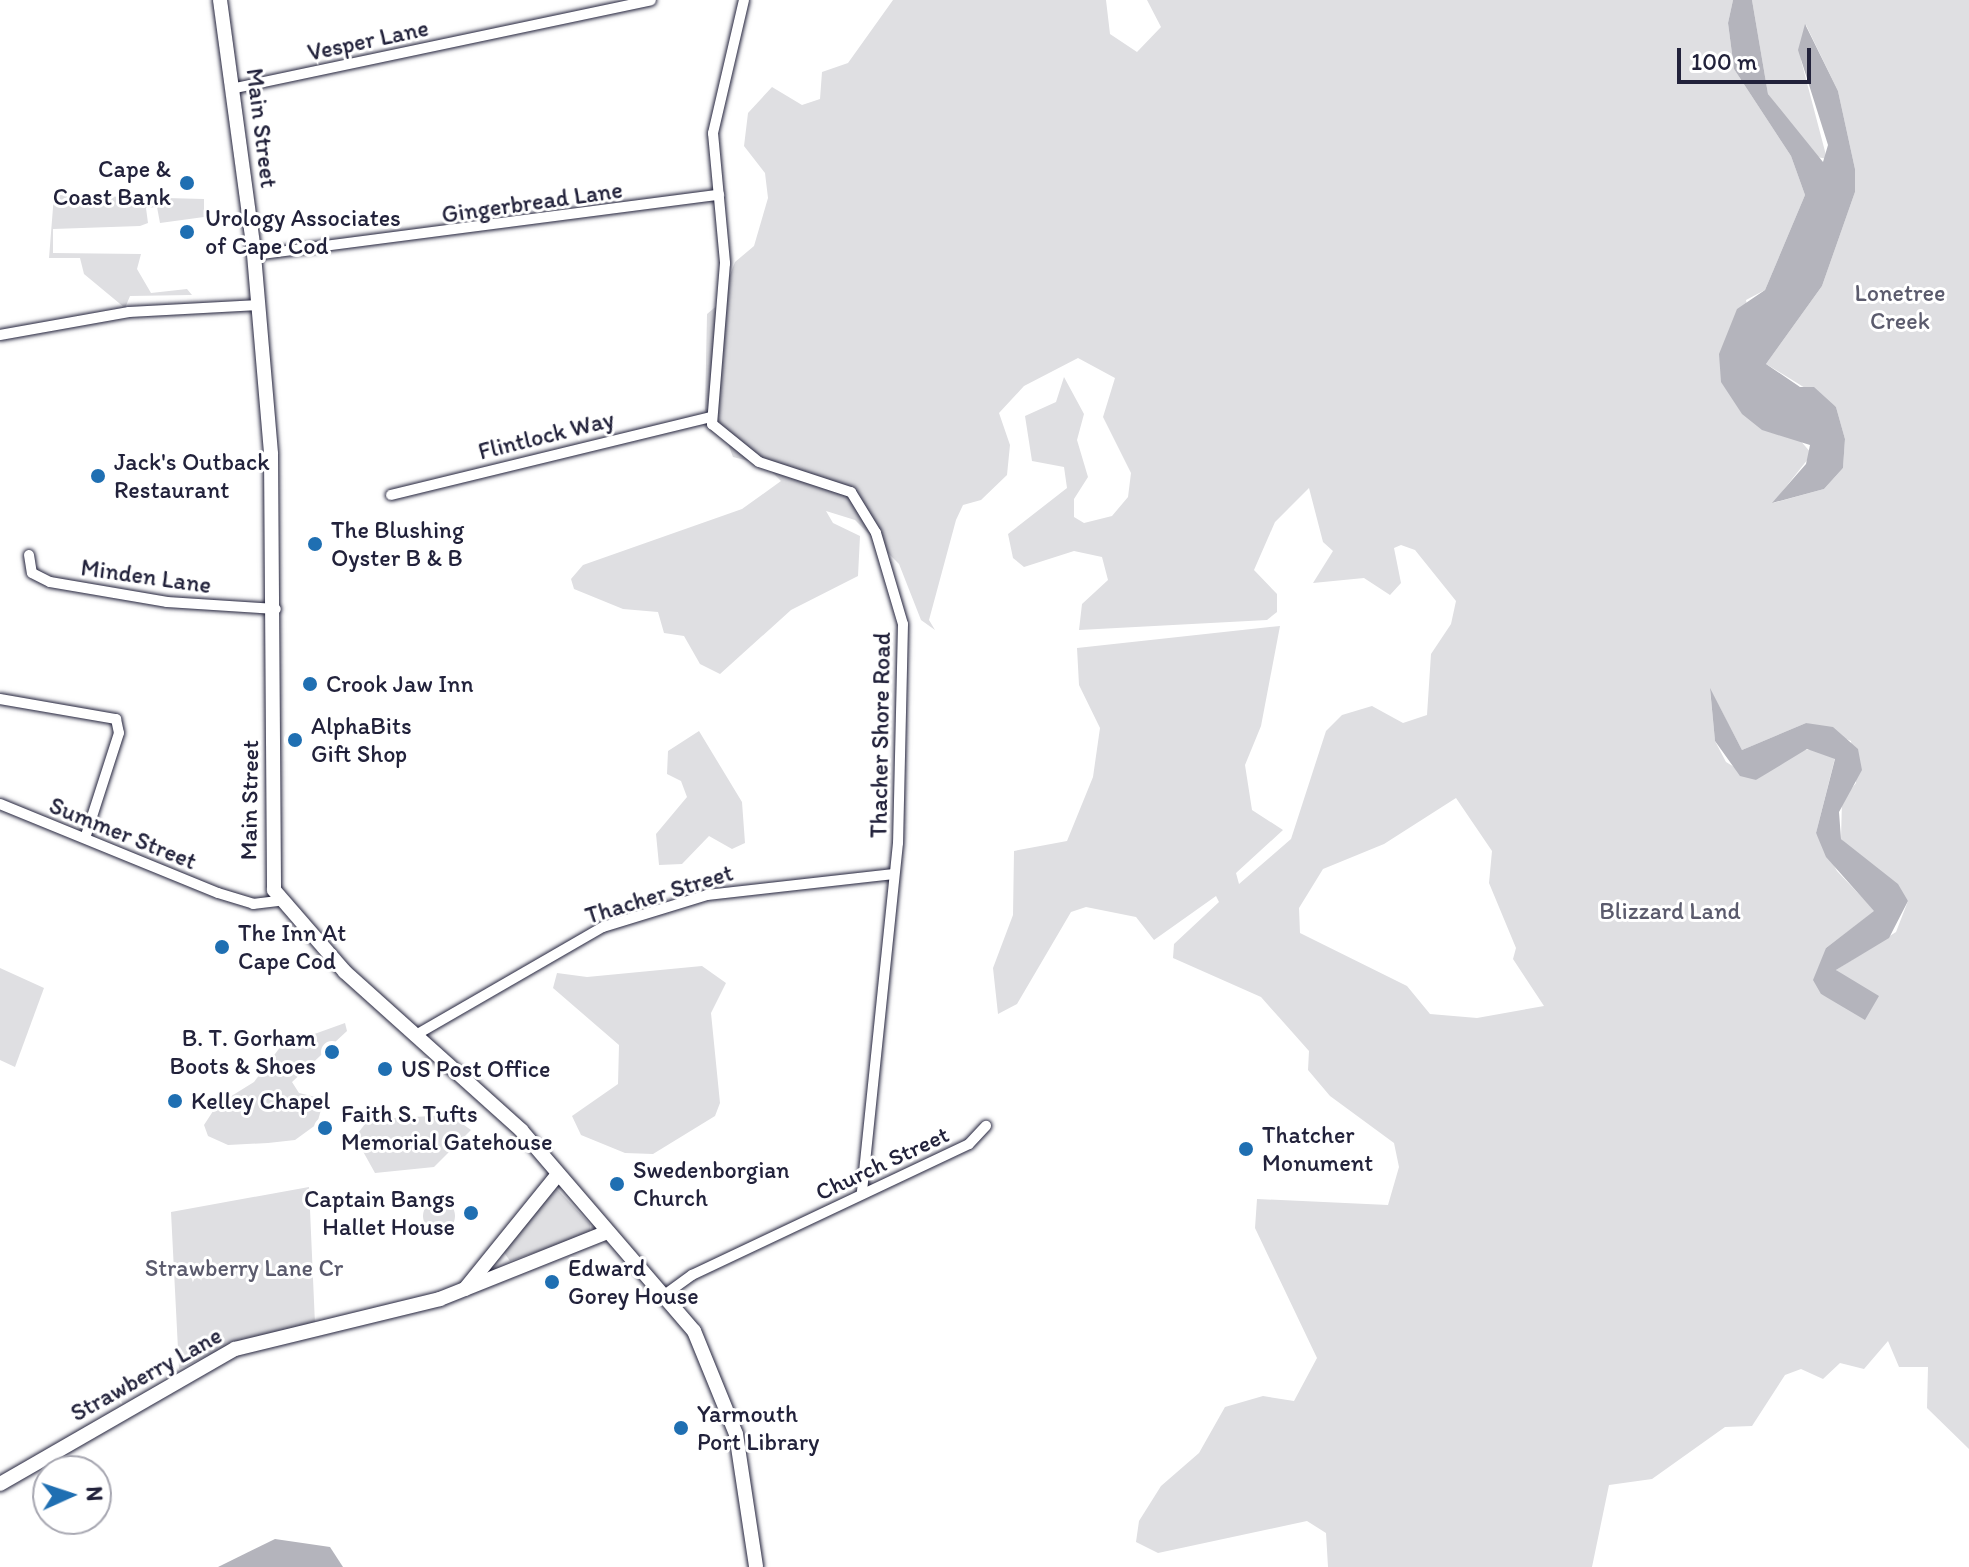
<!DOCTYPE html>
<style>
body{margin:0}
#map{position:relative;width:1969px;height:1567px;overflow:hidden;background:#fff;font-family:Itim,sans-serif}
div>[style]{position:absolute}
.green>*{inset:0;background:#dfdfe2}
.round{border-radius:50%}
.water>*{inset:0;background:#b4b4bc}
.roads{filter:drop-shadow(0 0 2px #22223b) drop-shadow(0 0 2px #22223b)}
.street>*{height:10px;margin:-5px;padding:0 5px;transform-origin:5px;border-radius:5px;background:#fff}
.secondary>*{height:14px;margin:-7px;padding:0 7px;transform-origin:7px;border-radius:7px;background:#fff}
.dots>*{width:22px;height:22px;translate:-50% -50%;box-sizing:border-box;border:4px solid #fff;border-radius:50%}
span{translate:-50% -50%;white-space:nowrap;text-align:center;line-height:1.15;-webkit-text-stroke:6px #fff;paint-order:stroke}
.street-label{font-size:24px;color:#22223b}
.poi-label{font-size:24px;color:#22223b}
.right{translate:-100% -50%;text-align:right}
.left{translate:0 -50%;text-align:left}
.park-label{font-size:24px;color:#5b5b6d}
.north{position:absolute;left:32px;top:1455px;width:80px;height:80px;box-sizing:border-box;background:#fff;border:2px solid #a7a7b1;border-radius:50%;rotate:87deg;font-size:22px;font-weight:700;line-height:32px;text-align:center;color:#22223b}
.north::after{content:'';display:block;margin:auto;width:28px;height:36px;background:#1f6fb2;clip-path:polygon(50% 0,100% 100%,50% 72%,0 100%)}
.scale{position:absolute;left:1677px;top:48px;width:134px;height:36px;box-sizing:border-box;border:4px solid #22223b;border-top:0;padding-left:10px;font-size:24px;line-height:28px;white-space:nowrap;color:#22223b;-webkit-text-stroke:6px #fff;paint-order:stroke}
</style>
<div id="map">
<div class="green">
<div style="clip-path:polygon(evenodd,893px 0,1106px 0,1110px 34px,1137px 52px,1161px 27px,1147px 0,1733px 0,1728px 23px,1734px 69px,1791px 156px,1805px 195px,1765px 290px,1746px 300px,1770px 432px,1799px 439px,1812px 454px,1773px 503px,1824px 489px,1843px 468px,1845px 439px,1836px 407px,1766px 364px,1822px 286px,1855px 192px,1855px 169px,1838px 91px,1806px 25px,1801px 60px,1827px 159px,1812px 156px,1768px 94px,1752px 0,1969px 0,1969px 1449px,1927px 1408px,1928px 1367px,1899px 1367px,1888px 1341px,1864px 1369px,1840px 1363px,1823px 1379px,1801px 1369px,1785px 1375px,1752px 1426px,1725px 1427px,1652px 1479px,1609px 1485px,1592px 1567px,1328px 1567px,1326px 1533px,1307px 1521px,1158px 1553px,1136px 1542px,1139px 1521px,1161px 1486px,1199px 1453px,1225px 1407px,1263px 1396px,1294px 1401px,1317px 1358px,1255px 1228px,1257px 1199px,1388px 1205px,1399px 1167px,1394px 1143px,1330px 1096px,1308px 1070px,1309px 1051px,1261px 997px,1173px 958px,1174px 944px,1219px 902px,1216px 896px,1154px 940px,1136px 917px,1086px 907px,1071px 912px,1017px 1004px,998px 1014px,993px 968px,1013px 915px,1014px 851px,1067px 841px,1093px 777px,1100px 728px,1079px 685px,1077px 648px,1280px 626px,1261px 726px,1245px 765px,1252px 810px,1283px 830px,1236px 873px,1239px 884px,1291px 839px,1326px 731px,1342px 715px,1372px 706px,1403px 723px,1427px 715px,1431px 654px,1451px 624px,1456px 601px,1415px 550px,1401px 545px,1394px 548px,1401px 583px,1390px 595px,1364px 578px,1313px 583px,1333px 551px,1323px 542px,1309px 488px,1275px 522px,1254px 570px,1277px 594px,1277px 612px,1267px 620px,1079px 630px,1082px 604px,1108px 580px,1102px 557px,1074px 551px,1024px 567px,1013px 558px,1008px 534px,1067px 488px,1064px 467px,1032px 461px,1025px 416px,1056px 402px,1064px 377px,1084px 414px,1077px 440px,1088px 477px,1074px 499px,1074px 517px,1084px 523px,1112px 516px,1128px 497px,1131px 473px,1103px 417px,1115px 378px,1078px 358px,1024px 386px,999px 413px,1010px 445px,1007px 475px,981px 500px,963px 505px,956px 520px,929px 620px,935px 630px,921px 620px,899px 564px,855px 520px,826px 511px,833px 523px,860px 536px,858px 576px,791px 610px,720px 674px,700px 664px,684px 636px,664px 633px,658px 612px,623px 609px,574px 589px,571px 579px,583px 565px,742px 509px,781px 481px,765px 465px,733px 457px,719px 420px,705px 410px,707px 314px,719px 304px,735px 262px,754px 246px,768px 198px,765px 173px,744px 146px,748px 113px,772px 87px,802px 105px,820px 99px,822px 72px,848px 63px,893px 0,1710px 689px,1742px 750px,1806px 723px,1851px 741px,1856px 783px,1842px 800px,1841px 839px,1908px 901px,1896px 932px,1836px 970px,1866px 993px,1867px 1016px,1821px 994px,1826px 948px,1875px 911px,1837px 871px,1816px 833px,1835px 758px,1822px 749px,1800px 750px,1756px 780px,1726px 762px,1715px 741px,1710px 689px,893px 0,1456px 798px,1492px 851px,1489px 883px,1516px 948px,1513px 959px,1544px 1006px,1477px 1018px,1430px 1014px,1407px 986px,1300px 933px,1299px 908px,1323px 869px,1384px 844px,1456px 798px)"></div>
<div style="clip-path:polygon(54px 195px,204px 199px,204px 217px,160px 223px,157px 207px,146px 208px,148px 223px,140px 226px,53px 229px,53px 253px,141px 254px,137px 269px,151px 293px,187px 289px,192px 295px,130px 296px,125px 308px,84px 274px,80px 258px,49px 258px)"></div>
<div style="clip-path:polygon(699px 731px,742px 802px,745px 843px,732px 849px,709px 836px,682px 864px,659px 865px,656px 834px,687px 797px,681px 781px,667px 774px,668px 751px)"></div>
<div style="clip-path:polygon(702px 966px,726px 983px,711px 1013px,720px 1103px,715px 1116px,653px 1154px,625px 1153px,581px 1135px,572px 1116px,618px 1084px,619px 1045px,553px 988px,557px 973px,587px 977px)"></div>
<div style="clip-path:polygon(0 968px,44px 988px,15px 1067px,0 1060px)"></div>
<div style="clip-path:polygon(345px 1023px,347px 1031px,292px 1082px,299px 1093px,324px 1099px,317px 1124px,295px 1140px,268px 1143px,228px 1145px,208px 1136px,204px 1125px,217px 1105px,254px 1082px,281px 1046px)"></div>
<div style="clip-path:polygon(375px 1111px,394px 1118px,450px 1115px,471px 1130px,434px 1167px,375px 1173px,355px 1137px)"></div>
<div style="clip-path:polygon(309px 1187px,315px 1324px,244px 1339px,179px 1369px,171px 1212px)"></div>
<div style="clip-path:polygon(555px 1187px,590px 1224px,590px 1234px,510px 1261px,503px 1251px)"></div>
<div class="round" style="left:423px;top:1200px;width:32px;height:32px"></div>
</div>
<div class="water">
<div style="clip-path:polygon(1733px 0,1752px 0,1768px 94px,1823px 162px,1828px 145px,1798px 50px,1805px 24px,1838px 91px,1855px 169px,1855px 192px,1822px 286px,1766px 364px,1800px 387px,1814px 387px,1836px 407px,1845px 439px,1843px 468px,1824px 489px,1772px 503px,1806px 464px,1810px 445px,1762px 430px,1742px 414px,1721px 382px,1719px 354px,1737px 309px,1765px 290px,1805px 195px,1791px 156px,1734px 69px,1728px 23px)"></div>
<div style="clip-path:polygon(1710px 688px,1742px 750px,1806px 723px,1833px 727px,1858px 749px,1862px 770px,1839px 812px,1841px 839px,1898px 884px,1908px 901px,1889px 938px,1836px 970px,1879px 996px,1865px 1020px,1821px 994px,1813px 980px,1826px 948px,1874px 911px,1826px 857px,1816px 833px,1835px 759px,1807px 749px,1756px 780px,1740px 776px,1715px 741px)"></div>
<div style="clip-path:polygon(275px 1539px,330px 1547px,343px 1567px,218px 1567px)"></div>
</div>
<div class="roads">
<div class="street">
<div style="left:744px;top:0;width:137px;rotate:103.1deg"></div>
<div style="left:713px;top:133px;width:131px;rotate:84.7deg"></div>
<div style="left:725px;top:263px;width:162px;rotate:94.6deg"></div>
<div style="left:712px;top:424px;width:60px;rotate:39deg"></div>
<div style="left:759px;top:462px;width:97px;rotate:18.1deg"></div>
<div style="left:851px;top:492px;width:48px;rotate:58.6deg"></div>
<div style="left:876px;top:533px;width:95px;rotate:73.5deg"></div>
<div style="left:903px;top:624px;width:219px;rotate:91.3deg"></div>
<div style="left:898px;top:843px;width:353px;rotate:95.9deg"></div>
<div style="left:235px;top:88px;width:425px;rotate:-11.9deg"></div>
<div style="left:255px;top:255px;width:468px;rotate:-7.4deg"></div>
<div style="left:0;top:335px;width:131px;rotate:-10.1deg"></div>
<div style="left:129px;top:312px;width:130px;rotate:-3.1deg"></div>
<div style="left:391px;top:495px;width:328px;rotate:-13.7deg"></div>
<div style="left:29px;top:555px;width:18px;rotate:81deg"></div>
<div style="left:32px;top:573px;width:20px;rotate:27deg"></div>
<div style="left:50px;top:582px;width:119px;rotate:9.7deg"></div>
<div style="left:167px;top:602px;width:109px;rotate:3.7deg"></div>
<div style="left:0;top:699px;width:118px;rotate:9.8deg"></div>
<div style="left:116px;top:719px;width:14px;rotate:78deg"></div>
<div style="left:119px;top:733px;width:110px;rotate:107.9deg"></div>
<div style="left:0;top:804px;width:235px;rotate:22.2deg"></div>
<div style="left:218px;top:893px;width:37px;rotate:17deg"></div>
<div style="left:253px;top:904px;width:25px;rotate:-7deg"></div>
<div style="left:414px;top:1036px;width:218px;rotate:-30deg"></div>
<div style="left:603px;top:927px;width:109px;rotate:-17.1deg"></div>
<div style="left:707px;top:895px;width:188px;rotate:-6.4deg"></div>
<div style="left:663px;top:1296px;width:36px;rotate:-36deg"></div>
<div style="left:692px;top:1275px;width:306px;rotate:-25.3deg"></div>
<div style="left:969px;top:1144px;width:25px;rotate:-47deg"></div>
</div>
<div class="secondary">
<div style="left:220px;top:0;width:245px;rotate:82.3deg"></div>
<div style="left:253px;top:243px;width:212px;rotate:85.1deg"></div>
<div style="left:271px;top:454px;width:436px;rotate:89.6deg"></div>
<div style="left:274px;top:890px;width:108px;rotate:49.1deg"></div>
<div style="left:345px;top:972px;width:237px;rotate:41.9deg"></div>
<div style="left:521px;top:1130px;width:265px;rotate:49.3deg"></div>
<div style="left:694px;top:1331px;width:111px;rotate:67.8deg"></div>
<div style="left:736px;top:1434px;width:134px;rotate:81.4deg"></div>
<div style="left:465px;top:1289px;width:148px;rotate:-51deg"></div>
<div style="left:0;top:1484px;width:271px;rotate:-29.9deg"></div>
<div style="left:235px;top:1349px;width:211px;rotate:-13.7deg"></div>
<div style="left:440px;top:1299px;width:178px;rotate:-21.8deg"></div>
</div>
</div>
<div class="dots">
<div style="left:187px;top:183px;background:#1f6fb2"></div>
<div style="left:187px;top:232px;background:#1f6fb2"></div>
<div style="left:98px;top:476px;background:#1f6fb2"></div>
<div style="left:315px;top:544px;background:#1f6fb2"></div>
<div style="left:310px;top:684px;background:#1f6fb2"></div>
<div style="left:295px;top:740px;background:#1f6fb2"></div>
<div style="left:222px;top:947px;background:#1f6fb2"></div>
<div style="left:332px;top:1052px;background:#1f6fb2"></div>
<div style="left:385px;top:1069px;background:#1f6fb2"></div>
<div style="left:175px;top:1101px;background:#1f6fb2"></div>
<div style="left:325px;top:1128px;background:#1f6fb2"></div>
<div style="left:1246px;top:1149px;background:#1f6fb2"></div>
<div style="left:617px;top:1184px;background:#1f6fb2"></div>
<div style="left:471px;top:1213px;background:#1f6fb2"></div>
<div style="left:552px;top:1282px;background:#1f6fb2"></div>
<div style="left:681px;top:1428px;background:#1f6fb2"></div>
</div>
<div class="street-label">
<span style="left:368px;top:40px;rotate:-12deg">Vesper Lane</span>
<span style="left:262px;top:128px;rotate:83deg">Main Street</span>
<span style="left:532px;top:202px;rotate:-8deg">Gingerbread Lane</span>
<span style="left:546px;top:435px;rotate:-14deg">Flintlock Way</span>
<span style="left:146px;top:576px;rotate:8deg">Minden Lane</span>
<span style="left:880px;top:735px;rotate:-89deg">Thacher Shore Road</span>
<span style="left:249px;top:800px;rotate:-89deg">Main Street</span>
<span style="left:123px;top:833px;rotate:22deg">Summer Street</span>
<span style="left:659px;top:894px;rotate:-17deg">Thacher Street</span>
<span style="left:882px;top:1163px;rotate:-25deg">Church Street</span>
<span style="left:146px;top:1374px;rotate:-29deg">Strawberry Lane</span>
</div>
<div class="poi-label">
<span class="right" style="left:171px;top:183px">Cape &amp;<br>Coast Bank</span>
<span class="left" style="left:205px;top:232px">Urology Associates<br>of Cape Cod</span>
<span class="left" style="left:114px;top:476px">Jack's Outback<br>Restaurant</span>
<span class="left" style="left:331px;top:544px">The Blushing<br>Oyster B &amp; B</span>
<span class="left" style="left:326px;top:684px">Crook Jaw Inn</span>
<span class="left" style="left:311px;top:740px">AlphaBits<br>Gift Shop</span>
<span class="left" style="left:238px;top:947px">The Inn At<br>Cape Cod</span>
<span class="right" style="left:316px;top:1052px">B. T. Gorham<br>Boots &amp; Shoes</span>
<span class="left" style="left:401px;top:1069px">US Post Office</span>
<span class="left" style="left:191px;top:1101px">Kelley Chapel</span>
<span class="left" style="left:341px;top:1128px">Faith S. Tufts<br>Memorial Gatehouse</span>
<span class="left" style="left:1262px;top:1149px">Thatcher<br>Monument</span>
<span class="left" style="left:633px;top:1184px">Swedenborgian<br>Church</span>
<span class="right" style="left:455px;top:1213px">Captain Bangs<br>Hallet House</span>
<span class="left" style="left:568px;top:1282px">Edward<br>Gorey House</span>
<span class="left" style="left:697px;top:1428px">Yarmouth<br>Port Library</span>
</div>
<div class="park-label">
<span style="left:1900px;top:307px">Lonetree<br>Creek</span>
<span style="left:1670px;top:911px">Blizzard Land</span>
<span style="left:244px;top:1268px">Strawberry Lane Cr</span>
</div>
<div class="north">N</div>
<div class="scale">100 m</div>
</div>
